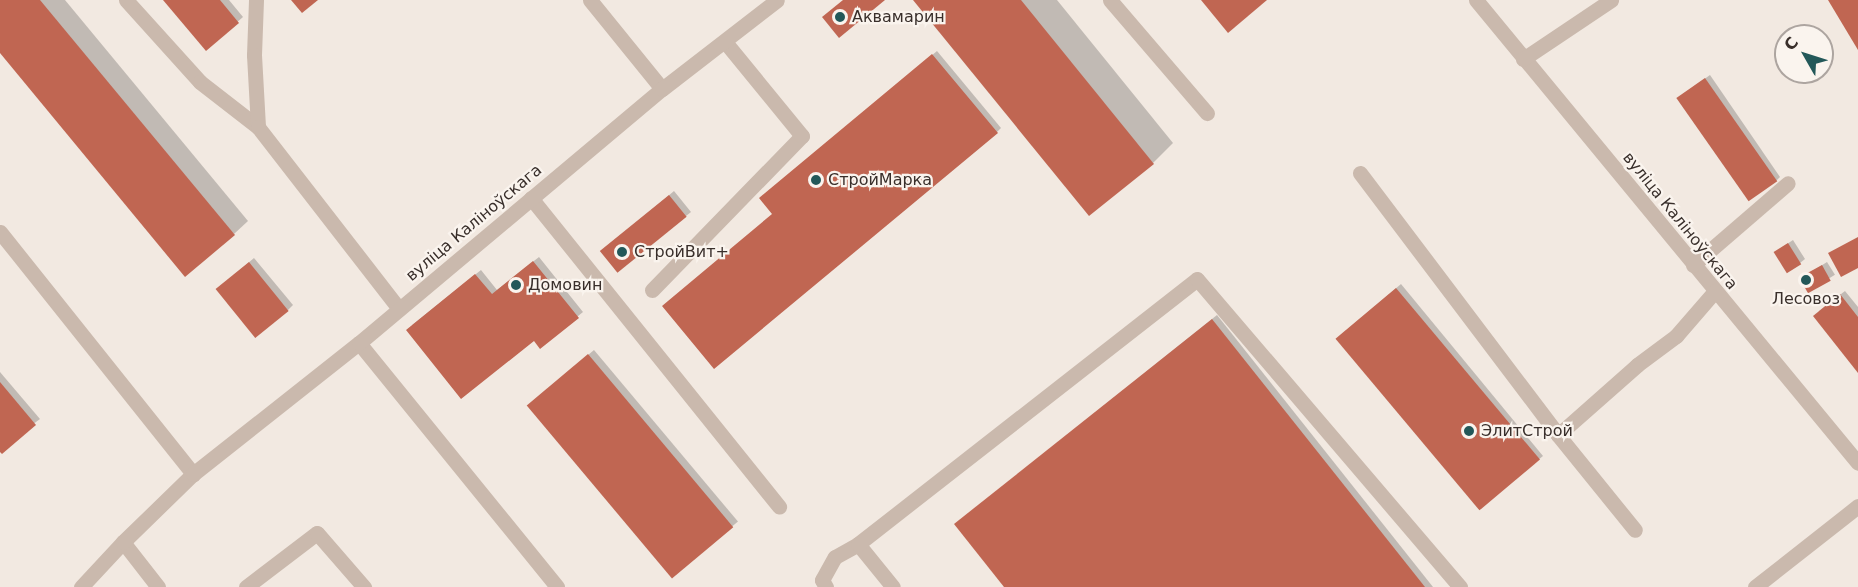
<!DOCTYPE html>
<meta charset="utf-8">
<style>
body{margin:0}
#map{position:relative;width:1858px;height:587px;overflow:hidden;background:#f2e9e1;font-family:"DejaVu Sans",sans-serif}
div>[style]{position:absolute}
.shadow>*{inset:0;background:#0003;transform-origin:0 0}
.building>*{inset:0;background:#c06652;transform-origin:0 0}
.minor>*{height:15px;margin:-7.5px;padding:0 7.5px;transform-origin:7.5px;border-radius:7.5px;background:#cab9ad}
.dots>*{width:16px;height:16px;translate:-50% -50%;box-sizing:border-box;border:3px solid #faf4ee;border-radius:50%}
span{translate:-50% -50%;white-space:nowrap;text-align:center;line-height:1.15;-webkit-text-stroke:4.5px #faf4ee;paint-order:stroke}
.poi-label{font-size:16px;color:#392f2b}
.left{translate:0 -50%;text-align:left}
.street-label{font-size:16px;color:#392f2b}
.north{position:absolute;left:1774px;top:24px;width:60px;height:60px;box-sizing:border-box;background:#faf4ee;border:2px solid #ada5a0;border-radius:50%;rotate:309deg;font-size:16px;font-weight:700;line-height:24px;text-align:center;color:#392f2b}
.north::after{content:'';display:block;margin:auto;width:21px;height:27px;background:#235859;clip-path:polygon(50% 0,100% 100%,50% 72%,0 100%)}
</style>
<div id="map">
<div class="shadow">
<div style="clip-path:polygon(0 0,65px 0,248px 221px,234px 234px,0 51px)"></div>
<div style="clip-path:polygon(165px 0,229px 0,243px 17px,206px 49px)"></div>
<div style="clip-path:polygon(915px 0,1057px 0,1173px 143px,1153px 163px)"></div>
<div style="clip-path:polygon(937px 51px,1001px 128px,997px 132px,774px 213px,766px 194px)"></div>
<div style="clip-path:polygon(1710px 75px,1780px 177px,1776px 181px,1683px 94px)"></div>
<div style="clip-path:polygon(674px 191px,691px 212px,686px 216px,606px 248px)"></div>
<div style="clip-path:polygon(1793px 240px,1805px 259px,1800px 263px,1781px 248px)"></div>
<div style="clip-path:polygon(539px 257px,583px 312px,540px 347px,534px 339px,412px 325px,481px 270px,497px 290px)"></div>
<div style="clip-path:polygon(254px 258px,293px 305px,288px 310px,223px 284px)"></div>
<div style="left:1827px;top:262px;width:15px;height:30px;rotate:58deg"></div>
<div style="clip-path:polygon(1401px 284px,1543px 456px,1538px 460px,1342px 334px)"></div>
<div style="clip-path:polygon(1845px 291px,1858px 307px,1858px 371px,1819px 311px)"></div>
<div style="clip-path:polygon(1217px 315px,1433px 587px,1006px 587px,961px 520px)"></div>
<div style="left:594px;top:350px;width:224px;height:79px;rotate:50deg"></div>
<div style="clip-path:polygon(0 372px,40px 419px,0 449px)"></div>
</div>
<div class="building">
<div style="clip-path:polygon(0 0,40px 0,235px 235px,185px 277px,0 53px)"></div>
<div style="clip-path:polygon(163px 0,220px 0,239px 23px,206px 51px)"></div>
<div style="clip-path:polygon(291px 0,318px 0,302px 13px)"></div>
<div style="clip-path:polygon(843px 0,885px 0,839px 38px,822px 17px)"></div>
<div style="clip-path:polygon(913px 0,1021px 0,1154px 164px,1089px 216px)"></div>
<div style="clip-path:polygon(1201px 0,1267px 0,1228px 33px)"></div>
<div style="clip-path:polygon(1828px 0,1858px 0,1858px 50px)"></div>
<div style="clip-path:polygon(932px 54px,998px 133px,714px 369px,662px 306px,772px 214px,759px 198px)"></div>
<div style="left:1705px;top:78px;width:126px;height:35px;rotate:55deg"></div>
<div style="left:669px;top:195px;width:28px;height:89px;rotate:51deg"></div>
<div style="clip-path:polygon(1858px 237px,1858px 268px,1841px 277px,1828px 253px)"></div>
<div style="left:1788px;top:243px;width:25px;height:17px;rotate:58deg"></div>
<div style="clip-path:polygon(533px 261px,579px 318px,540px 349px,534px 341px,461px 399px,406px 330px,475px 274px,492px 294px)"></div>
<div style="left:249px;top:262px;width:63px;height:43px;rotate:51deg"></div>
<div style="left:1822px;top:265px;width:18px;height:26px;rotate:61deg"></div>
<div style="left:1396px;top:288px;width:224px;height:79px;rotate:50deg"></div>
<div style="clip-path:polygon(1840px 294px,1858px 317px,1858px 373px,1813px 316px)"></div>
<div style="clip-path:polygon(1212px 319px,1425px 587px,1004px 587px,954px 524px)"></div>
<div style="left:588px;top:354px;width:226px;height:80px;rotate:50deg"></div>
<div style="clip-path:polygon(0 382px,36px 425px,2px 454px,0 452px)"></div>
</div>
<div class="minor">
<div style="left:126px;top:0;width:110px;rotate:47.9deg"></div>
<div style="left:200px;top:82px;width:73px;rotate:37.8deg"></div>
<div style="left:256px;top:0;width:55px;rotate:92.1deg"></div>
<div style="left:254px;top:55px;width:72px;rotate:86.8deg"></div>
<div style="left:258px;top:127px;width:230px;rotate:52.2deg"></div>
<div style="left:590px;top:0;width:114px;rotate:51deg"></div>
<div style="left:1110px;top:0;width:149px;rotate:49.4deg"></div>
<div style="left:1476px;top:0;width:600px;rotate:50.48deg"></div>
<div style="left:1523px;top:59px;width:106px;rotate:-33.8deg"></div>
<div style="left:1360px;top:173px;width:328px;rotate:52.9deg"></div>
<div style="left:1558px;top:435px;width:122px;rotate:51deg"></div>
<div style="left:531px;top:198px;width:396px;rotate:51.2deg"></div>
<div style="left:0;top:232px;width:310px;rotate:51.4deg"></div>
<div style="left:1693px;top:265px;width:125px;rotate:-40.8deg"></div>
<div style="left:652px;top:290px;width:215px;rotate:-45.8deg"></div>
<div style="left:802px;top:136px;width:122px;rotate:-129.3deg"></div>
<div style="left:359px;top:343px;width:314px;rotate:50.9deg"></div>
<div style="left:1558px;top:435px;width:106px;rotate:-41.5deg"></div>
<div style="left:1637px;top:365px;width:49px;rotate:-36.6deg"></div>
<div style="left:1676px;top:336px;width:60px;rotate:-49.1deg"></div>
<div style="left:123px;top:542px;width:57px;rotate:52.1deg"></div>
<div style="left:858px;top:544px;width:55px;rotate:50.9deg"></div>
<div style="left:81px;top:587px;width:62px;rotate:-47deg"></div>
<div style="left:123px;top:542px;width:98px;rotate:-44.2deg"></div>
<div style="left:193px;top:474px;width:211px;rotate:-38.3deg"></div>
<div style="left:359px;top:343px;width:395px;rotate:-40deg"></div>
<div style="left:662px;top:89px;width:145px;rotate:-37.7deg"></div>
<div style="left:246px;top:587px;width:89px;rotate:-37.3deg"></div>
<div style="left:317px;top:533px;width:72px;rotate:49deg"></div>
<div style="left:826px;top:587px;width:8px;rotate:-120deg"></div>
<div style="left:822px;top:580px;width:26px;rotate:-61deg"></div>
<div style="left:835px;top:557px;width:26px;rotate:-29deg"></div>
<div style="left:858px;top:544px;width:430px;rotate:-38deg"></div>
<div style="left:1197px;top:279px;width:405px;rotate:49.5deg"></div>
<div style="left:1755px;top:587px;width:131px;rotate:-38.2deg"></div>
</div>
<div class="dots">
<div style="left:840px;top:17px;background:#235859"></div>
<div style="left:816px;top:180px;background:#235859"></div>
<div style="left:622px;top:252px;background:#235859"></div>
<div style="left:1806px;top:280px;background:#235859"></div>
<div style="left:516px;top:285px;background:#235859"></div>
<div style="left:1469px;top:431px;background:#235859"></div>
</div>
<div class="poi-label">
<span class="left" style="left:852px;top:17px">Аквамарин</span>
<span class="left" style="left:828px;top:180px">СтройМарка</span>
<span class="left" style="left:634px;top:252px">СтройВит+</span>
<span class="left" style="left:528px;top:285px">Домовин</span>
<span style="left:1806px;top:299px">Лесовоз</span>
<span class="left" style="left:1481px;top:431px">ЭлитСтрой</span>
</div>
<div class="street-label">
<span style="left:1680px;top:221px;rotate:51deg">вуліца Каліноўскага</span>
<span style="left:474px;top:223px;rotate:-40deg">вуліца Каліноўскага</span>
</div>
<div class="north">С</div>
</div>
